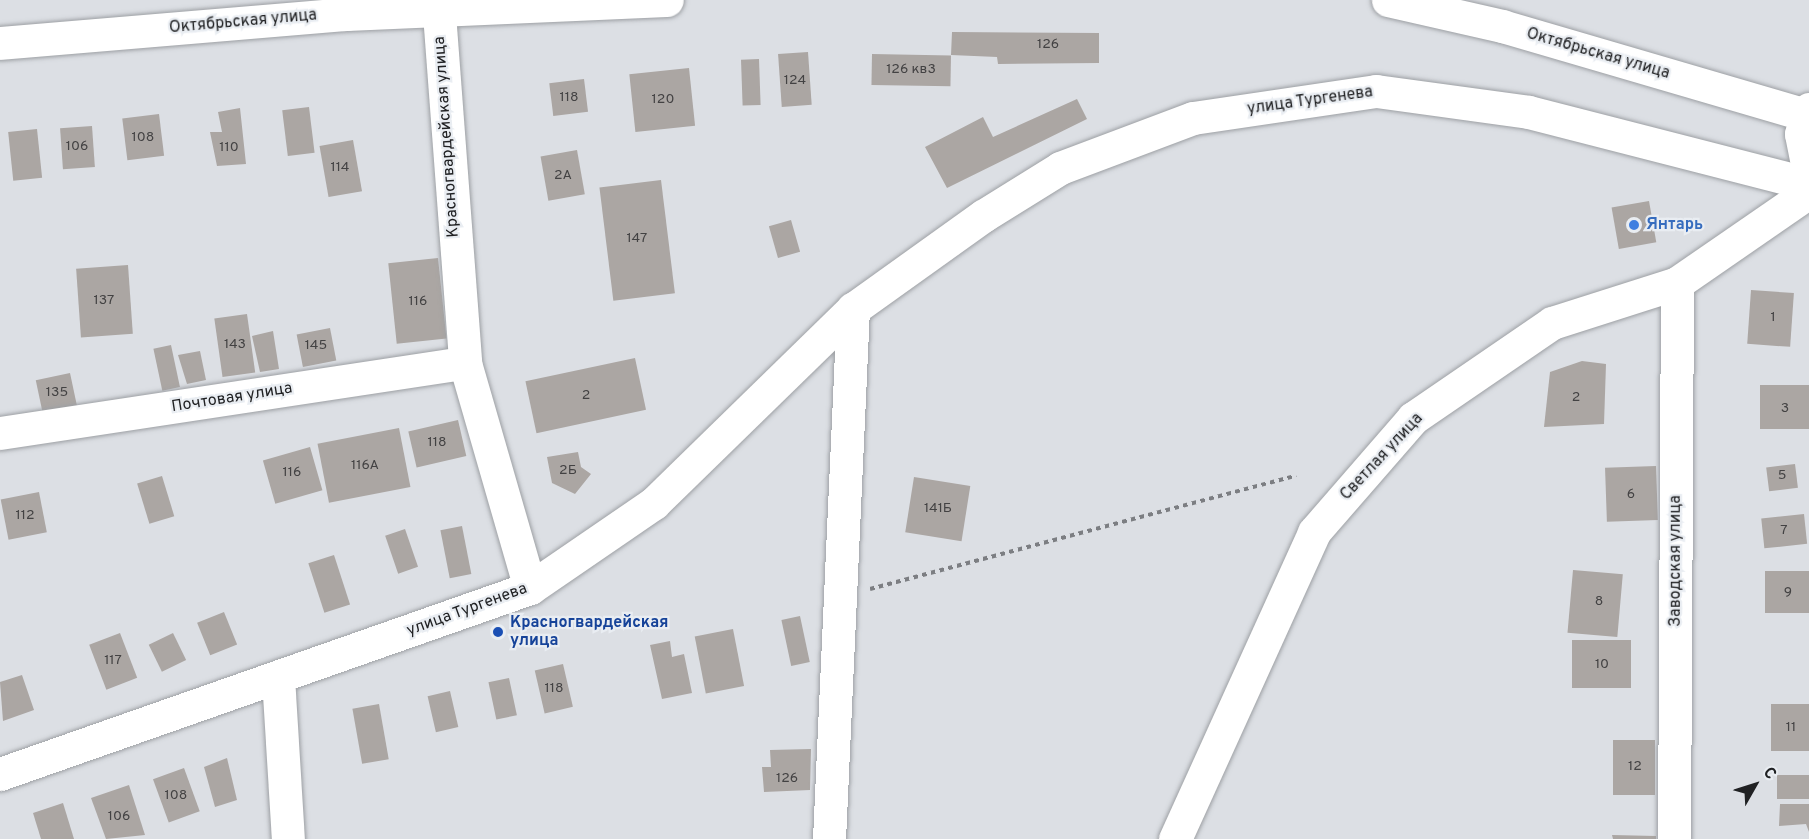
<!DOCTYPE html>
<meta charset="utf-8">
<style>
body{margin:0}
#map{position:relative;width:1809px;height:839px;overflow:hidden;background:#dcdfe4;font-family:Overpass,sans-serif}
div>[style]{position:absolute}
.building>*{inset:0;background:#aba6a3;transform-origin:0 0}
.path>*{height:4px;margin-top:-2px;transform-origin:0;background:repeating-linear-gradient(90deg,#7c7e82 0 4.5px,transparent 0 9px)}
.roads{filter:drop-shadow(0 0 2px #9da0a4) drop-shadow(0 0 2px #9da0a4)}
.minor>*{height:33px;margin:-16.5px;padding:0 16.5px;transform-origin:16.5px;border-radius:16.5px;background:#fff}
.major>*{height:33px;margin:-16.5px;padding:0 16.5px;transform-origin:16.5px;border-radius:16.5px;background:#fff}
.dots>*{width:16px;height:16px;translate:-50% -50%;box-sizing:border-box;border:3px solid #e9edf2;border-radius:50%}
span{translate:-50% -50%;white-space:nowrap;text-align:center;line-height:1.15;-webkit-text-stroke:4.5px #e9edf2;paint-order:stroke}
.number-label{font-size:14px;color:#434243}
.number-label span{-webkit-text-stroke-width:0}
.street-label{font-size:16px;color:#202123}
.shop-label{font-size:16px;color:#366cbe;font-weight:700}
.left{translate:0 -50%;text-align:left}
.transit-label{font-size:16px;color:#164399;font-weight:700}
.north{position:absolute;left:1725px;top:755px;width:60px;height:60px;-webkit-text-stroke:4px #e9edf2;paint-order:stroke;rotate:51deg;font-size:16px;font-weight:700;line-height:24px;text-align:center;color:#202123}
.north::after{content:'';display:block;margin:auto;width:21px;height:27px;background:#202123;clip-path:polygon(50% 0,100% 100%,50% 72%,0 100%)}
</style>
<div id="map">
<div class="building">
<div style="clip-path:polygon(952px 32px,1099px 33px,1099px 63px,998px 64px,997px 57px,951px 55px)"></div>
<div style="left:808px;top:52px;width:53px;height:30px;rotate:86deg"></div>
<div style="left:872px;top:54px;width:79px;height:31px;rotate:1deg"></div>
<div style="left:759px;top:59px;width:46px;height:18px;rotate:88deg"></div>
<div style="left:689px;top:68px;width:58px;height:60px;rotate:84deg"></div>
<div style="left:584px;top:79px;width:33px;height:35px;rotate:83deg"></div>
<div style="clip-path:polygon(1077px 99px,1087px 119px,947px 188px,925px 147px,983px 117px,993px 137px)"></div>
<div style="left:309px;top:107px;width:46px;height:27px;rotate:83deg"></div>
<div style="clip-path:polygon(240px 108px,246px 164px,217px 166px,210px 132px,222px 132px,218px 112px)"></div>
<div style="left:159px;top:114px;width:42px;height:37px;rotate:83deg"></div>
<div style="left:92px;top:126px;width:41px;height:32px;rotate:86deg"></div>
<div style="left:37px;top:129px;width:49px;height:29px;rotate:84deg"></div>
<div style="left:353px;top:140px;width:52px;height:34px;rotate:80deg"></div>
<div style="left:577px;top:150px;width:45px;height:37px;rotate:80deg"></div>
<div style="left:661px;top:180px;width:114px;height:62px;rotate:83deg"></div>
<div style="left:1649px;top:201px;width:42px;height:38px;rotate:80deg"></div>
<div style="left:791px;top:220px;width:33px;height:23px;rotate:74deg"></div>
<div style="left:438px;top:258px;width:81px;height:50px;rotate:84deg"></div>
<div style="left:128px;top:265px;width:69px;height:52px;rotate:86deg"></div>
<div style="left:1751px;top:290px;width:43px;height:54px;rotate:4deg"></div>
<div style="left:247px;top:314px;width:59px;height:33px;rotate:82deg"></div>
<div style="left:330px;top:328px;width:33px;height:34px;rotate:79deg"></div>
<div style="clip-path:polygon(273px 331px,279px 369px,260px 372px,252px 336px)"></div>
<div style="left:171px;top:345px;width:43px;height:18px;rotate:78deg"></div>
<div style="clip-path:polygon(200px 351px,206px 380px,187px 384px,178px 355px)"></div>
<div style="left:635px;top:358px;width:53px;height:112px;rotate:78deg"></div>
<div style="clip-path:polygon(1582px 361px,1606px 364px,1604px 424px,1544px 427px,1550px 372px)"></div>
<div style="left:70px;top:373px;width:35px;height:35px;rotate:78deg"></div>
<div style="left:1809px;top:385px;width:44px;height:49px;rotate:90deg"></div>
<div style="left:458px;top:420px;width:37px;height:51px;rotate:77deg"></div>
<div style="left:399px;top:428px;width:60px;height:83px;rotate:79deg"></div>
<div style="left:310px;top:447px;width:45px;height:49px;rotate:74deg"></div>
<div style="clip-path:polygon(578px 452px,581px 467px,591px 474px,575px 494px,552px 483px,547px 457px)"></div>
<div style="left:1795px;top:464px;width:24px;height:29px;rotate:83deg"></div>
<div style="left:1656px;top:466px;width:54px;height:51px;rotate:88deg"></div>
<div style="left:162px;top:476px;width:42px;height:26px;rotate:73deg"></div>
<div style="left:914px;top:477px;width:57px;height:56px;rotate:9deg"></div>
<div style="left:39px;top:492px;width:41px;height:39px;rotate:79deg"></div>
<div style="left:1804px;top:514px;width:30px;height:43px;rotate:84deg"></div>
<div style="left:462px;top:526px;width:49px;height:22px;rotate:79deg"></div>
<div style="left:405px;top:529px;width:40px;height:21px;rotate:71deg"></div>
<div style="left:334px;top:555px;width:52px;height:27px;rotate:72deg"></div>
<div style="left:1573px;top:570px;width:50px;height:63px;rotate:5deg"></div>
<div style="left:1809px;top:571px;width:42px;height:44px;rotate:90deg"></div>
<div style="left:224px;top:612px;width:35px;height:29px;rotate:68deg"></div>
<div style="left:800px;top:616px;width:47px;height:19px;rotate:78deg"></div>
<div style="left:733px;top:629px;width:58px;height:39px;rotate:79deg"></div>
<div style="left:120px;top:633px;width:48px;height:33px;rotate:69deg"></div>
<div style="left:173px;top:633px;width:30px;height:27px;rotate:64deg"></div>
<div style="left:1631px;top:640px;width:48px;height:59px;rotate:90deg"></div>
<div style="clip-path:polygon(670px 641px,672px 657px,684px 654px,692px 693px,662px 699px,650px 645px)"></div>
<div style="left:563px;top:664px;width:44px;height:29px;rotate:77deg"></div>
<div style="clip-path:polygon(22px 675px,34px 710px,3px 721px,0 682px)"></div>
<div style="left:509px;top:678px;width:38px;height:21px;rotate:78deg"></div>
<div style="left:450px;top:691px;width:37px;height:23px;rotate:77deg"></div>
<div style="left:379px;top:704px;width:56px;height:27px;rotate:80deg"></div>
<div style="left:1809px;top:704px;width:47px;height:38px;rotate:90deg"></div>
<div style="left:1613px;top:740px;width:42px;height:55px"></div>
<div style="clip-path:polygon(811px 749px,810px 790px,764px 792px,762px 767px,771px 767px,770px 750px)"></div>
<div style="clip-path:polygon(227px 758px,237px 800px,215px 807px,204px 767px)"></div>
<div style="left:184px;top:768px;width:46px;height:33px;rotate:70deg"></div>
<div style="left:1809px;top:775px;width:24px;height:32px;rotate:90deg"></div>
<div style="clip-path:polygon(129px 785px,145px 835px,106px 839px,91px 798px)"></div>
<div style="clip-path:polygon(63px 803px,74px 839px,41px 839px,33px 813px)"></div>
<div style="clip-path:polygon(1780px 804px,1809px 804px,1809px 832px,1806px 824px,1779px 826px)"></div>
<div style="clip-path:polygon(1612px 835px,1656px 836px,1656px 839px,1613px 839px)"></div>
</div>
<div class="path">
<div style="left:870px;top:589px;width:441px;rotate:-14.9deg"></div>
</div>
<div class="roads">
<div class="minor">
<div style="left:438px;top:0;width:364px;rotate:85.7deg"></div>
<div style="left:465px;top:363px;width:234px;rotate:73.9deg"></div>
<div style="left:0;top:433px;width:470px;rotate:-8.6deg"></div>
<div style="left:278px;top:677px;width:162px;rotate:86.5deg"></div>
<div style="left:829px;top:839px;width:531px;rotate:-87.41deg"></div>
<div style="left:1175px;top:839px;width:337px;rotate:-65.6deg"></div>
<div style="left:1314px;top:532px;width:151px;rotate:-49deg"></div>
<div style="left:1413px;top:418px;width:168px;rotate:-34.4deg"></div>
<div style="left:1552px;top:323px;width:131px;rotate:-17.7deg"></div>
<div style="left:1677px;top:283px;width:160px;rotate:-34.6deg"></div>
<div style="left:1674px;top:839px;width:556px;rotate:-89.69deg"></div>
</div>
<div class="major">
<div style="left:1388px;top:0;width:117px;rotate:12.8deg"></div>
<div style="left:1502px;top:26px;width:317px;rotate:16.3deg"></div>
<div style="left:0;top:43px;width:347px;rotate:-4.8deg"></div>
<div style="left:346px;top:14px;width:321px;rotate:-2.5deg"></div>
<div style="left:1809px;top:109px;width:26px;rotate:108deg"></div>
<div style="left:1801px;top:134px;width:41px;rotate:78.7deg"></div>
<div style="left:0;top:774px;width:562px;rotate:-19.34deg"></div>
<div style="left:530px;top:588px;width:150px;rotate:-34.4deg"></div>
<div style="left:654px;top:503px;width:278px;rotate:-44.3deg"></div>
<div style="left:853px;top:309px;width:160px;rotate:-35.6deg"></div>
<div style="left:983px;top:216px;width:91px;rotate:-31.9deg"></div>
<div style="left:1060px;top:168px;width:142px;rotate:-20.6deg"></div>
<div style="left:1193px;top:118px;width:185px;rotate:-8.4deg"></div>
<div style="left:1376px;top:91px;width:154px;rotate:7.8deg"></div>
<div style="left:1529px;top:112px;width:289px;rotate:14.4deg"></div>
</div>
</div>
<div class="dots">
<div style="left:1634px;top:225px;background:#3f7fe0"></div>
<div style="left:498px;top:632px;background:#1a4fb4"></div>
</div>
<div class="number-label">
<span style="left:1048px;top:45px">126</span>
<span style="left:911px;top:70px">126 кв3</span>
<span style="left:795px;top:81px">124</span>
<span style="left:569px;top:98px">118</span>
<span style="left:663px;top:100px">120</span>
<span style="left:143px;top:138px">108</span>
<span style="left:77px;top:147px">106</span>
<span style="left:229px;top:148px">110</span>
<span style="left:340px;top:168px">114</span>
<span style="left:563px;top:176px">2А</span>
<span style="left:637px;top:239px">147</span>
<span style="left:104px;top:301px">137</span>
<span style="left:418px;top:302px">116</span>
<span style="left:1773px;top:318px">1</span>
<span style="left:235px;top:345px">143</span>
<span style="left:316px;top:346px">145</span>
<span style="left:57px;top:393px">135</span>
<span style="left:586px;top:396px">2</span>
<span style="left:1576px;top:398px">2</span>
<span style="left:1785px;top:409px">3</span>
<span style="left:437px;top:443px">118</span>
<span style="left:365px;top:466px">116А</span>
<span style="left:568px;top:471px">2Б</span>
<span style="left:292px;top:473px">116</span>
<span style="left:1782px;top:476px">5</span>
<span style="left:1631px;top:495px">6</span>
<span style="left:938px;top:509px">141Б</span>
<span style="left:25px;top:516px">112</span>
<span style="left:1784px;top:531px">7</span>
<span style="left:1788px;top:593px">9</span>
<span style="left:1599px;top:602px">8</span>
<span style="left:113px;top:661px">117</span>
<span style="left:1602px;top:665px">10</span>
<span style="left:554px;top:689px">118</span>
<span style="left:1791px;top:728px">11</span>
<span style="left:1635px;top:767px">12</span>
<span style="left:787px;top:779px">126</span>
<span style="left:176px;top:796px">108</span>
<span style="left:119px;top:817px">106</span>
</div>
<div class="street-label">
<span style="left:243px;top:22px;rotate:-5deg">Октябрьская улица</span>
<span style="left:1598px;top:54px;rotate:16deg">Октябрьская улица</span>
<span style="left:1310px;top:101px;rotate:-8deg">улица Тургенева</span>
<span style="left:447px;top:137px;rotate:-94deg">Красногвардейская улица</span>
<span style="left:232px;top:398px;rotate:-9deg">Почтовая улица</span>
<span style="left:1382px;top:457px;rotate:-47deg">Светлая улица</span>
<span style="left:1676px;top:561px;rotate:-90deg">Заводская улица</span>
<span style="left:467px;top:610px;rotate:-20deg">улица Тургенева</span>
</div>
<div class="shop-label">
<span class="left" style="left:1646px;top:225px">Янтарь</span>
</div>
<div class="transit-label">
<span class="left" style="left:510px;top:632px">Красногвардейская<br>улица</span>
</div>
<div class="north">С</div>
</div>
